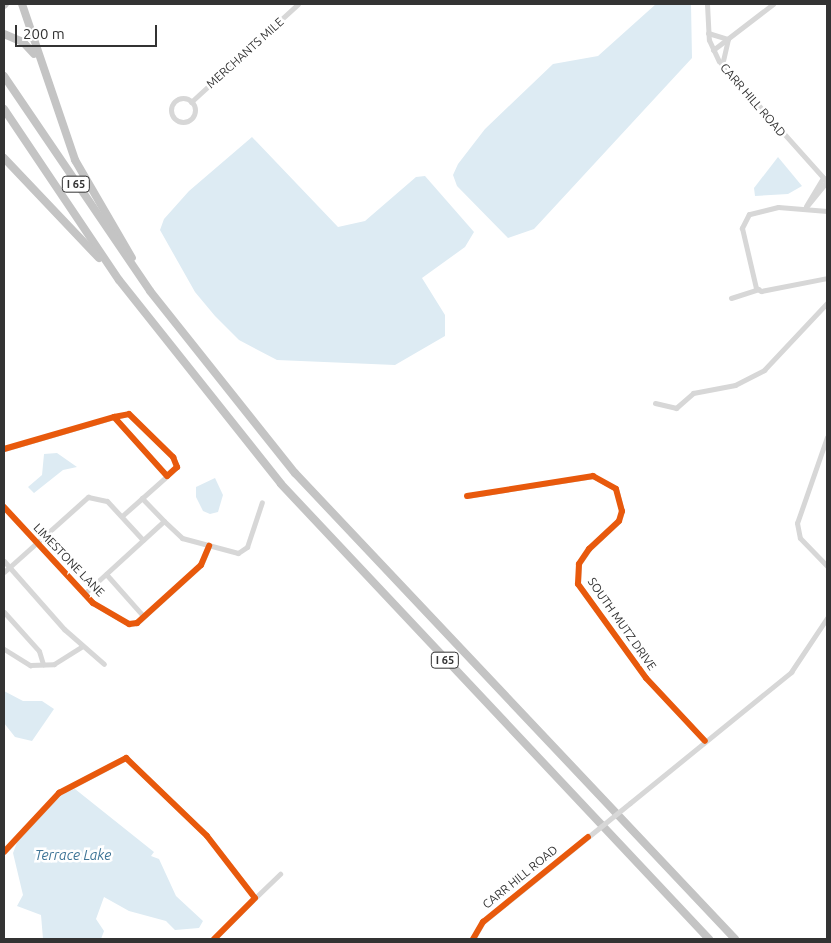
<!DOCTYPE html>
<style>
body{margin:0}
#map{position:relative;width:831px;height:943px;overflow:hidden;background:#fff;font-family:Ubuntu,sans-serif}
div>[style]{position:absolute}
.water>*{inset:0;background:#ddebf3}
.minor>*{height:5px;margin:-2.5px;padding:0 2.5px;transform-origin:2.5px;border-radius:2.5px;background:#d7d7d7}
.minor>.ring{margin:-2.5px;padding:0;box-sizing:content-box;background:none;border:5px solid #d7d7d7;border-radius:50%}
.highway>*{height:8px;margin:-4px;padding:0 4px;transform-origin:4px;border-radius:4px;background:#c4c4c4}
.minor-bridge>*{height:5px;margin:-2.5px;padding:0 2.5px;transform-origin:2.5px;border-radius:2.5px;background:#d7d7d7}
.cycleway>*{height:6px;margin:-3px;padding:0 3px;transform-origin:3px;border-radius:3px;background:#e8590c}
span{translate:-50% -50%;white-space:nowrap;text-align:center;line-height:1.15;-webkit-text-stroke:5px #fff;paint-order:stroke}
.shield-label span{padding:1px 4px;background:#fff;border:1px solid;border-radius:4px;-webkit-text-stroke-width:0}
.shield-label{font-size:11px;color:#333;font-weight:700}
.street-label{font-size:12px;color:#333}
.water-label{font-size:14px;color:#3f7597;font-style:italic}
.frame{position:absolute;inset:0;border:5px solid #333;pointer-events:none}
.scale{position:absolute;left:15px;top:25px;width:142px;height:22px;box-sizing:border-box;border:2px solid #333;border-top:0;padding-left:6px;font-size:15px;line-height:18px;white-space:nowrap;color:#333;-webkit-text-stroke:4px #fff;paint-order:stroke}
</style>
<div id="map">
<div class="water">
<div style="clip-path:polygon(656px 4px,691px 4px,692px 58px,534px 229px,508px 238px,457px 186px,453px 175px,458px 164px,485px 129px,553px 64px,598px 56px)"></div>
<div style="clip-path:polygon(252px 137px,338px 227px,365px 221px,416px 177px,425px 176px,474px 232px,465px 247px,422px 278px,445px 315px,445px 336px,395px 365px,277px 360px,239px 340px,215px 316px,195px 292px,160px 230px,164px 219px,189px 191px)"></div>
<div style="clip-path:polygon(778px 157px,802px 186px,788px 194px,755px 196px,754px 188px)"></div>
<div style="clip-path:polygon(57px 453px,77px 467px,63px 470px,34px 493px,28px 487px,42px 475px,44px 454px)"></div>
<div style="clip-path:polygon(215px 478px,223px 495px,218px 512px,210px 514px,203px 511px,196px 497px,196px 487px)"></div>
<div style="clip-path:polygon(4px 691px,23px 701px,42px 701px,54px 709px,32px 741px,15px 737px,4px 723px)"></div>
<div style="clip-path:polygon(75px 789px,154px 852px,151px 856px,159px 859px,176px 896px,203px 921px,199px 928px,175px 930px,166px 921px,129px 911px,104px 897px,96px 919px,104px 931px,101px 939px,43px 939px,41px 915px,17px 906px,23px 895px,13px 853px,18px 840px,47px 809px,65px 792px)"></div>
</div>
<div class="minor">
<div style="left:707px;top:4px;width:36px;rotate:87deg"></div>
<div style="left:709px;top:40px;width:23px;rotate:65deg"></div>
<div style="left:719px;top:61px;width:162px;rotate:48.2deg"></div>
<div style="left:708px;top:33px;width:21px;rotate:17deg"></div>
<div style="left:728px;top:39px;width:26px;rotate:103deg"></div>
<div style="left:713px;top:50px;width:76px;rotate:-37.5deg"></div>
<div class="ring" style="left:171px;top:98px;width:19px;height:19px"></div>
<div style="left:191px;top:102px;width:145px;rotate:-42.5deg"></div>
<div style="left:806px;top:206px;width:33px;rotate:-59deg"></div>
<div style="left:807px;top:206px;width:32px;rotate:-51deg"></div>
<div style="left:827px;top:211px;width:49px;rotate:-175.3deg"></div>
<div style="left:778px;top:207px;width:30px;rotate:166deg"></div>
<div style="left:749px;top:214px;width:16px;rotate:117deg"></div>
<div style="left:742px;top:228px;width:62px;rotate:76.9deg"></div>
<div style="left:756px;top:288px;width:6px;rotate:31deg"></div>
<div style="left:761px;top:291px;width:67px;rotate:-11.1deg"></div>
<div style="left:731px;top:298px;width:29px;rotate:-18deg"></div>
<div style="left:655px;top:403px;width:22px;rotate:13deg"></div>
<div style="left:676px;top:408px;width:23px;rotate:-41deg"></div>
<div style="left:693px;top:393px;width:43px;rotate:-10.8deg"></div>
<div style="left:735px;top:385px;width:33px;rotate:-27deg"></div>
<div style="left:764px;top:370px;width:92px;rotate:-46.8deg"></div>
<div style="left:827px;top:437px;width:91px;rotate:109.2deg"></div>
<div style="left:797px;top:523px;width:15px;rotate:79deg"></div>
<div style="left:800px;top:538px;width:39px;rotate:46deg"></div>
<div style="left:4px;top:449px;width:115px;rotate:-16.2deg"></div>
<div style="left:114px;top:417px;width:15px;rotate:-11deg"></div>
<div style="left:129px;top:414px;width:62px;rotate:44.3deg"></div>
<div style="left:173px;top:457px;width:11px;rotate:68deg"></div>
<div style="left:177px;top:467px;width:13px;rotate:138deg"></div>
<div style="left:167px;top:476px;width:79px;rotate:-131.9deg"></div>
<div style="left:467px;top:496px;width:128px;rotate:-9deg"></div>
<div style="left:593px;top:476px;width:26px;rotate:29deg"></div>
<div style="left:616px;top:489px;width:23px;rotate:75deg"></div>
<div style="left:622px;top:511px;width:10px;rotate:107deg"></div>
<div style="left:619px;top:521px;width:41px;rotate:137deg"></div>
<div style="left:589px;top:549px;width:18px;rotate:124deg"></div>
<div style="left:579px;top:564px;width:20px;rotate:93deg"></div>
<div style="left:578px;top:584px;width:116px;rotate:54.1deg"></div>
<div style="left:646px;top:678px;width:86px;rotate:46.9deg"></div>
<div style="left:4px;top:507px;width:131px;rotate:47.2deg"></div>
<div style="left:93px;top:603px;width:42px;rotate:30.3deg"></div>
<div style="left:129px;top:624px;width:8px;rotate:-7deg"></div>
<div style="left:137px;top:623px;width:86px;rotate:-42.2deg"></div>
<div style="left:201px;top:565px;width:21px;rotate:-67deg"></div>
<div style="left:122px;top:516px;width:60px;rotate:-41.6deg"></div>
<div style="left:164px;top:521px;width:25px;rotate:43deg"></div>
<div style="left:182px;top:538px;width:58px;rotate:15deg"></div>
<div style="left:238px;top:553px;width:11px;rotate:-34deg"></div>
<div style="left:247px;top:547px;width:47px;rotate:-71.6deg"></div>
<div style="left:4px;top:561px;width:91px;rotate:48.6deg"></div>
<div style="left:64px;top:629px;width:53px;rotate:41.2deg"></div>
<div style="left:4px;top:572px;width:113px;rotate:-41.8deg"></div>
<div style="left:88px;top:497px;width:19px;rotate:12deg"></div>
<div style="left:107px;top:501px;width:53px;rotate:47.3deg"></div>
<div style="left:106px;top:574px;width:57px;rotate:48.5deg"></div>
<div style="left:84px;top:594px;width:108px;rotate:-42.4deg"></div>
<div style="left:164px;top:521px;width:32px;rotate:-134deg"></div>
<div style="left:4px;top:612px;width:52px;rotate:48.1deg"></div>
<div style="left:39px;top:651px;width:14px;rotate:73deg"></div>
<div style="left:4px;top:649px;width:31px;rotate:32deg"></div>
<div style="left:30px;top:665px;width:24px;rotate:-2deg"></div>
<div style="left:54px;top:664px;width:34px;rotate:-32deg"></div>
<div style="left:630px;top:803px;width:208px;rotate:-39.1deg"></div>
<div style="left:791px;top:672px;width:65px;rotate:-56.3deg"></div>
<div style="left:4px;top:852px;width:81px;rotate:-47deg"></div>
<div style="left:59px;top:793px;width:76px;rotate:-27.6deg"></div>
<div style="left:126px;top:758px;width:112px;rotate:43.9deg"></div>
<div style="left:207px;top:836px;width:78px;rotate:52.3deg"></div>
<div style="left:255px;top:898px;width:58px;rotate:135deg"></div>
<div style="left:255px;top:898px;width:35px;rotate:-44deg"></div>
<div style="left:473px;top:939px;width:20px;rotate:-60deg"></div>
<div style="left:483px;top:922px;width:135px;rotate:-39deg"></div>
</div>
<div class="highway">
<div style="left:22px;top:4px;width:165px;rotate:71.2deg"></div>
<div style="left:75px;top:160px;width:113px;rotate:59.8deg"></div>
<div style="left:4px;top:5px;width:1px;rotate:-45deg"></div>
<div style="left:4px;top:34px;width:21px;rotate:23deg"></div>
<div style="left:23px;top:42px;width:16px;rotate:47deg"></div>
<div style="left:4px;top:76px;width:260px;rotate:55.8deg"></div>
<div style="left:150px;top:291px;width:233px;rotate:51.5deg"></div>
<div style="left:295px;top:473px;width:641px;rotate:46.64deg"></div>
<div style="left:4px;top:109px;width:206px;rotate:56.1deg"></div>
<div style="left:119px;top:280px;width:260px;rotate:51.5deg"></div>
<div style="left:281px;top:484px;width:625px;rotate:46.75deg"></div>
<div style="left:4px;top:158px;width:138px;rotate:46.5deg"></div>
</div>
<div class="minor-bridge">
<div style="left:588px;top:837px;width:54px;rotate:-39deg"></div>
</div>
<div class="cycleway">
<div style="left:4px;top:449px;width:115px;rotate:-16.2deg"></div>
<div style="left:114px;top:417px;width:15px;rotate:-11deg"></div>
<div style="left:129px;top:414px;width:62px;rotate:44.3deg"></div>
<div style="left:173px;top:457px;width:11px;rotate:68deg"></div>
<div style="left:177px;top:467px;width:13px;rotate:138deg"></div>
<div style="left:167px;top:476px;width:79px;rotate:-131.9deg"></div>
<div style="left:467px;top:496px;width:128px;rotate:-9deg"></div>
<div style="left:593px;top:476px;width:26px;rotate:29deg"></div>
<div style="left:616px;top:489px;width:23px;rotate:75deg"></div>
<div style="left:622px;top:511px;width:10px;rotate:107deg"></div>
<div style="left:619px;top:521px;width:41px;rotate:137deg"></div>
<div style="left:589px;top:549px;width:18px;rotate:124deg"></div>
<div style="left:579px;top:564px;width:20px;rotate:93deg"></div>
<div style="left:578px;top:584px;width:116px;rotate:54.1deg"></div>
<div style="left:646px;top:678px;width:86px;rotate:46.9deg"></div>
<div style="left:4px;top:507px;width:131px;rotate:47.2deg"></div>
<div style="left:93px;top:603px;width:42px;rotate:30.3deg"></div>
<div style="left:129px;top:624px;width:8px;rotate:-7deg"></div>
<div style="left:137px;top:623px;width:86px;rotate:-42.2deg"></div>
<div style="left:201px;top:565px;width:21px;rotate:-67deg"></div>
<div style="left:4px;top:852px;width:81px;rotate:-47deg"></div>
<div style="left:59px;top:793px;width:76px;rotate:-27.6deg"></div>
<div style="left:126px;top:758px;width:112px;rotate:43.9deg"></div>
<div style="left:207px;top:836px;width:78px;rotate:52.3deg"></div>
<div style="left:255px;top:898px;width:58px;rotate:135deg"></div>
<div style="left:473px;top:939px;width:20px;rotate:-60deg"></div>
<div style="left:483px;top:922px;width:135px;rotate:-39deg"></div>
</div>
<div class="shield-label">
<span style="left:76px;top:184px">I 65</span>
<span style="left:445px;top:660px">I 65</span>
</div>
<div class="street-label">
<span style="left:245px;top:53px;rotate:-42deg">MERCHANTS MILE</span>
<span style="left:753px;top:100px;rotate:49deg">CARR HILL ROAD</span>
<span style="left:69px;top:560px;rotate:46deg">LIMESTONE LANE</span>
<span style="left:622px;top:624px;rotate:55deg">SOUTH MUTZ DRIVE</span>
<span style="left:520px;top:877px;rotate:-39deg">CARR HILL ROAD</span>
</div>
<div class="water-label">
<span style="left:73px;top:855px">Terrace Lake</span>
</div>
<div class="frame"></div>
<div class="scale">200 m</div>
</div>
